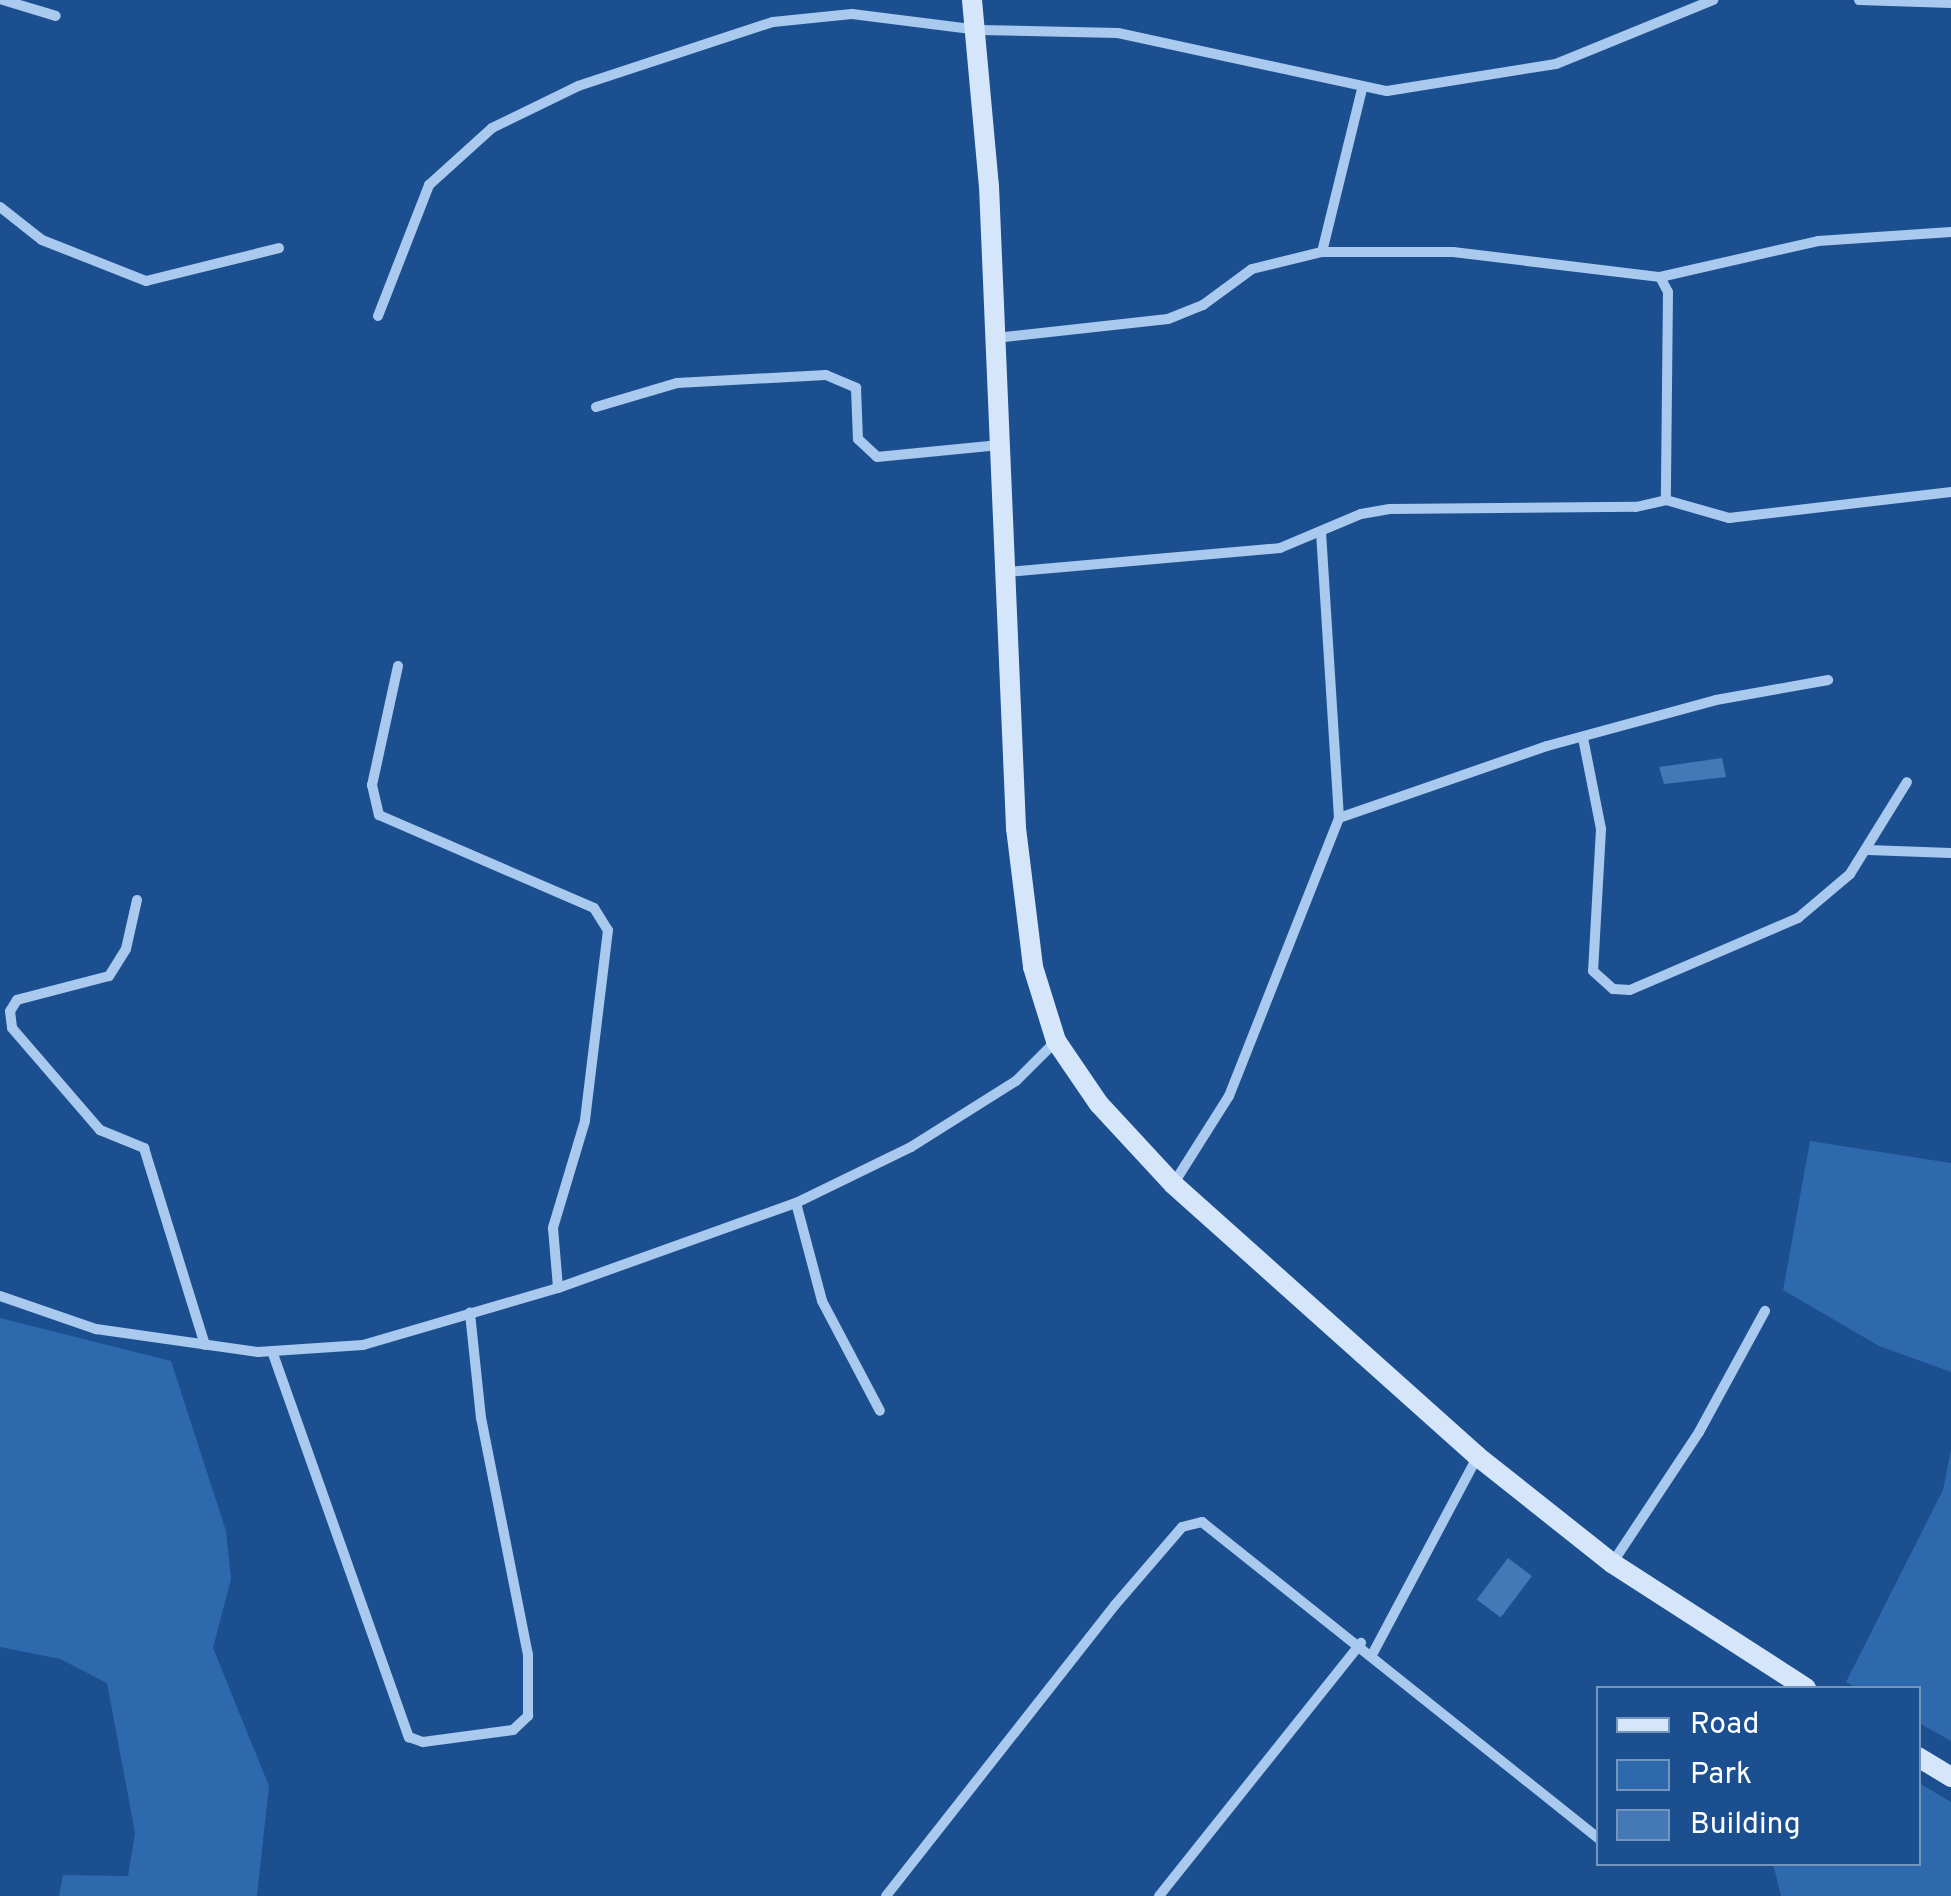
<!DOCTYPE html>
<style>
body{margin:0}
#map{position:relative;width:1951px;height:1896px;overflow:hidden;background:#1b4f8f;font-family:Overpass,sans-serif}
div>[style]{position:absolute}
.green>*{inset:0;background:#2e69ad}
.building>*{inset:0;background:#4478b7;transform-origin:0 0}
.street>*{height:10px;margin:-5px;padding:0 5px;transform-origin:5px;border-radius:5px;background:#a9c9ee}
.secondary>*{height:20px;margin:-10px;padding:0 10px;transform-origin:10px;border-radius:10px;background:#d6e6fa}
span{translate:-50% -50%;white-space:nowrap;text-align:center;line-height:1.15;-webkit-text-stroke:10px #1b4f8f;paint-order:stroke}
.legend{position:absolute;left:1596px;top:1686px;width:325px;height:180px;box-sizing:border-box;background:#1b4f8f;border:2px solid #7695bc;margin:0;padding:12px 18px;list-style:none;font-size:30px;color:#fff}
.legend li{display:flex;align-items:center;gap:20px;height:50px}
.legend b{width:50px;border:2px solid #7695bc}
</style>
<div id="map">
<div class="green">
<div style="clip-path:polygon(1810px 1141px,1951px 1163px,1951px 1372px,1879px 1346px,1783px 1290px)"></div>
<div style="clip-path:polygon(0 1318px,171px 1361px,226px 1531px,231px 1579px,213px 1648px,269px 1786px,257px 1896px,59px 1896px,63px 1875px,128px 1876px,135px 1833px,107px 1683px,60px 1659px,0 1647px)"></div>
<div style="clip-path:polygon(1951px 1450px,1951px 1741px,1919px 1723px,1918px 1688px,1857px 1688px,1846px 1682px,1943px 1490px)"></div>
<div style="clip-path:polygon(1919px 1783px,1951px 1802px,1951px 1896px,1781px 1896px,1773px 1864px,1918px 1864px)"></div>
</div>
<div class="building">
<div style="clip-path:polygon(1722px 758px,1726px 777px,1664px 784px,1659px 767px)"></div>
<div style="left:1508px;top:1558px;width:30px;height:52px;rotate:37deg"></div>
</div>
<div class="street">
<div style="left:3px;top:0;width:55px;rotate:16.8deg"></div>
<div style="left:1859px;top:0;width:92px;rotate:1.9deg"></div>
<div style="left:0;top:207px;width:53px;rotate:38.2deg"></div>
<div style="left:42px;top:240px;width:112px;rotate:21.5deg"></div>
<div style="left:146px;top:281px;width:137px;rotate:-13.9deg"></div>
<div style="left:1322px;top:252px;width:131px"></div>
<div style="left:1453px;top:252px;width:209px;rotate:6.9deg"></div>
<div style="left:1660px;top:277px;width:17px;rotate:62deg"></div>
<div style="left:1668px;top:292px;width:208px;rotate:90.6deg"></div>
<div style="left:1660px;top:277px;width:162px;rotate:-12.8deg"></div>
<div style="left:1818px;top:241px;width:133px;rotate:-3.9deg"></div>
<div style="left:378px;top:316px;width:141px;rotate:-68.7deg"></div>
<div style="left:429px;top:185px;width:85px;rotate:-42.1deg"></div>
<div style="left:492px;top:128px;width:96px;rotate:-26deg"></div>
<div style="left:578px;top:86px;width:205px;rotate:-18.2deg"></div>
<div style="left:773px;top:22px;width:79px;rotate:-5.8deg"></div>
<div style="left:852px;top:14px;width:128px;rotate:7.2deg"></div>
<div style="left:979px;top:30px;width:139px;rotate:1.2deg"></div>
<div style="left:1118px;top:33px;width:275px;rotate:12.2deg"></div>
<div style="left:1387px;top:91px;width:171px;rotate:-9.1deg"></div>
<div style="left:1556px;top:64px;width:170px;rotate:-22.2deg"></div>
<div style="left:996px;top:338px;width:173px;rotate:-6.3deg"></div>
<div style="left:1168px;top:319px;width:38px;rotate:-22deg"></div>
<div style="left:1203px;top:305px;width:61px;rotate:-36.3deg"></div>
<div style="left:1252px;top:269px;width:72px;rotate:-13.7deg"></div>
<div style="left:1322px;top:252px;width:168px;rotate:-76.2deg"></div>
<div style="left:596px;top:407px;width:84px;rotate:-16.5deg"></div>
<div style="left:677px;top:383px;width:149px;rotate:-3.1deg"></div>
<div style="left:826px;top:375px;width:33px;rotate:23deg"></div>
<div style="left:856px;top:388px;width:51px;rotate:87.8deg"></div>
<div style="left:858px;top:439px;width:26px;rotate:43deg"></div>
<div style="left:877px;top:457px;width:123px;rotate:-5.6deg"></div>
<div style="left:1007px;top:572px;width:274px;rotate:-5deg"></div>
<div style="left:1280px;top:548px;width:88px;rotate:-22.8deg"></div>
<div style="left:1361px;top:514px;width:29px;rotate:-10deg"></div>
<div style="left:1390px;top:509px;width:246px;rotate:-0.5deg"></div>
<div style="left:1636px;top:507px;width:31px;rotate:-13deg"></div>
<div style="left:1666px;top:500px;width:66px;rotate:15.9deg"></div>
<div style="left:1729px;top:518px;width:224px;rotate:-6.7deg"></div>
<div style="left:398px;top:666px;width:122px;rotate:102.3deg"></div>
<div style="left:372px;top:785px;width:31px;rotate:77deg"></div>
<div style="left:379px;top:815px;width:234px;rotate:23.4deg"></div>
<div style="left:594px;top:908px;width:26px;rotate:58deg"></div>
<div style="left:608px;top:930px;width:192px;rotate:96.9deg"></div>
<div style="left:585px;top:1121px;width:112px;rotate:106.7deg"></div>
<div style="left:553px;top:1228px;width:60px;rotate:85.2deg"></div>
<div style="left:1583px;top:738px;width:93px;rotate:78.8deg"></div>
<div style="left:1601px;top:829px;width:142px;rotate:93.2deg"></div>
<div style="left:1593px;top:971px;width:27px;rotate:42deg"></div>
<div style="left:1613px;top:989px;width:17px;rotate:3deg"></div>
<div style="left:1630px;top:990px;width:183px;rotate:-23.2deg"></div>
<div style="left:1798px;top:918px;width:68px;rotate:-40.2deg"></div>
<div style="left:1850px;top:874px;width:108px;rotate:-58.2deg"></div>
<div style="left:1339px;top:818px;width:220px;rotate:-19.1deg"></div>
<div style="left:1547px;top:746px;width:175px;rotate:-15.2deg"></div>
<div style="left:1716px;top:700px;width:114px;rotate:-10.1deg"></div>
<div style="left:1868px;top:850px;width:83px;rotate:2.1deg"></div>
<div style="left:137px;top:900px;width:50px;rotate:102.7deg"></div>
<div style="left:126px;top:949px;width:32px;rotate:122deg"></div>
<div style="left:109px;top:976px;width:95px;rotate:165.4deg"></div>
<div style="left:17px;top:1000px;width:13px;rotate:122deg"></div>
<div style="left:10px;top:1011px;width:17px;rotate:83deg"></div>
<div style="left:12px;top:1028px;width:135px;rotate:49.2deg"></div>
<div style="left:100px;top:1130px;width:48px;rotate:22.2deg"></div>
<div style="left:144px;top:1148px;width:206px;rotate:72.8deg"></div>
<div style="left:1174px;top:1183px;width:103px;rotate:-57.7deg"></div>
<div style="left:1229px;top:1096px;width:299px;rotate:-68.4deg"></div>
<div style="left:1339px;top:818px;width:285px;rotate:-93.6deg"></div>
<div style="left:796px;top:1203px;width:101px;rotate:75.1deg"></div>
<div style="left:822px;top:1301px;width:124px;rotate:62.2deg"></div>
<div style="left:0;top:1296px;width:102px;rotate:19deg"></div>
<div style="left:96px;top:1329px;width:164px;rotate:8.1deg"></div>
<div style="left:258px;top:1352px;width:105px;rotate:-3.8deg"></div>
<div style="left:363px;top:1345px;width:203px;rotate:-16.3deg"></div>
<div style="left:558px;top:1288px;width:253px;rotate:-19.7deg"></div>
<div style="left:796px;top:1203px;width:128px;rotate:-26deg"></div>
<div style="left:911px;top:1147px;width:124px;rotate:-32.2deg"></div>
<div style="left:1016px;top:1081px;width:55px;rotate:-45deg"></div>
<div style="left:272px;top:1351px;width:410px;rotate:70.5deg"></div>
<div style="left:409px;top:1737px;width:15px;rotate:20deg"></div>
<div style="left:423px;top:1742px;width:91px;rotate:-7.6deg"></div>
<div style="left:513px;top:1730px;width:21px;rotate:-43deg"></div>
<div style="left:528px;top:1716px;width:61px;rotate:-90deg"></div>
<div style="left:528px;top:1655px;width:242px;rotate:-101.2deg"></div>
<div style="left:481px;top:1418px;width:106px;rotate:-96deg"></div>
<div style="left:1613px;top:1562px;width:156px;rotate:-56.5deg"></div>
<div style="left:1699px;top:1432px;width:138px;rotate:-61.4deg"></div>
<div style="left:1373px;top:1653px;width:222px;rotate:-62deg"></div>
<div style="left:886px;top:1896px;width:370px;rotate:-51.8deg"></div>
<div style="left:1115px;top:1605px;width:103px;rotate:-49.3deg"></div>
<div style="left:1182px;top:1527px;width:21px;rotate:-14deg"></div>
<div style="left:1202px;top:1522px;width:507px;rotate:38.59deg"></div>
<div style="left:1159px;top:1896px;width:324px;rotate:-51.4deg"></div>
</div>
<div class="secondary">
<div style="left:972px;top:0;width:187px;rotate:84.8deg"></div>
<div style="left:989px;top:186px;width:643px;rotate:87.59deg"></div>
<div style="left:1016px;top:828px;width:140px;rotate:83deg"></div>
<div style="left:1033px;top:967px;width:77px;rotate:72.7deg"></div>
<div style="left:1056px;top:1041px;width:76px;rotate:55.7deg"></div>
<div style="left:1099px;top:1104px;width:109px;rotate:47.2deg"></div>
<div style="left:1173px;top:1184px;width:408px;rotate:41.8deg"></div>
<div style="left:1477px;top:1456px;width:172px;rotate:38.4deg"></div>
<div style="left:1612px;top:1563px;width:231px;rotate:32.8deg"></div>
<div style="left:1918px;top:1757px;width:39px;rotate:31deg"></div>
</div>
<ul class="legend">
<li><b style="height:12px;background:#d6e6fa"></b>Road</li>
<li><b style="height:28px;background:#2e69ad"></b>Park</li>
<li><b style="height:28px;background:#4478b7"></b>Building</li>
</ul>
</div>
